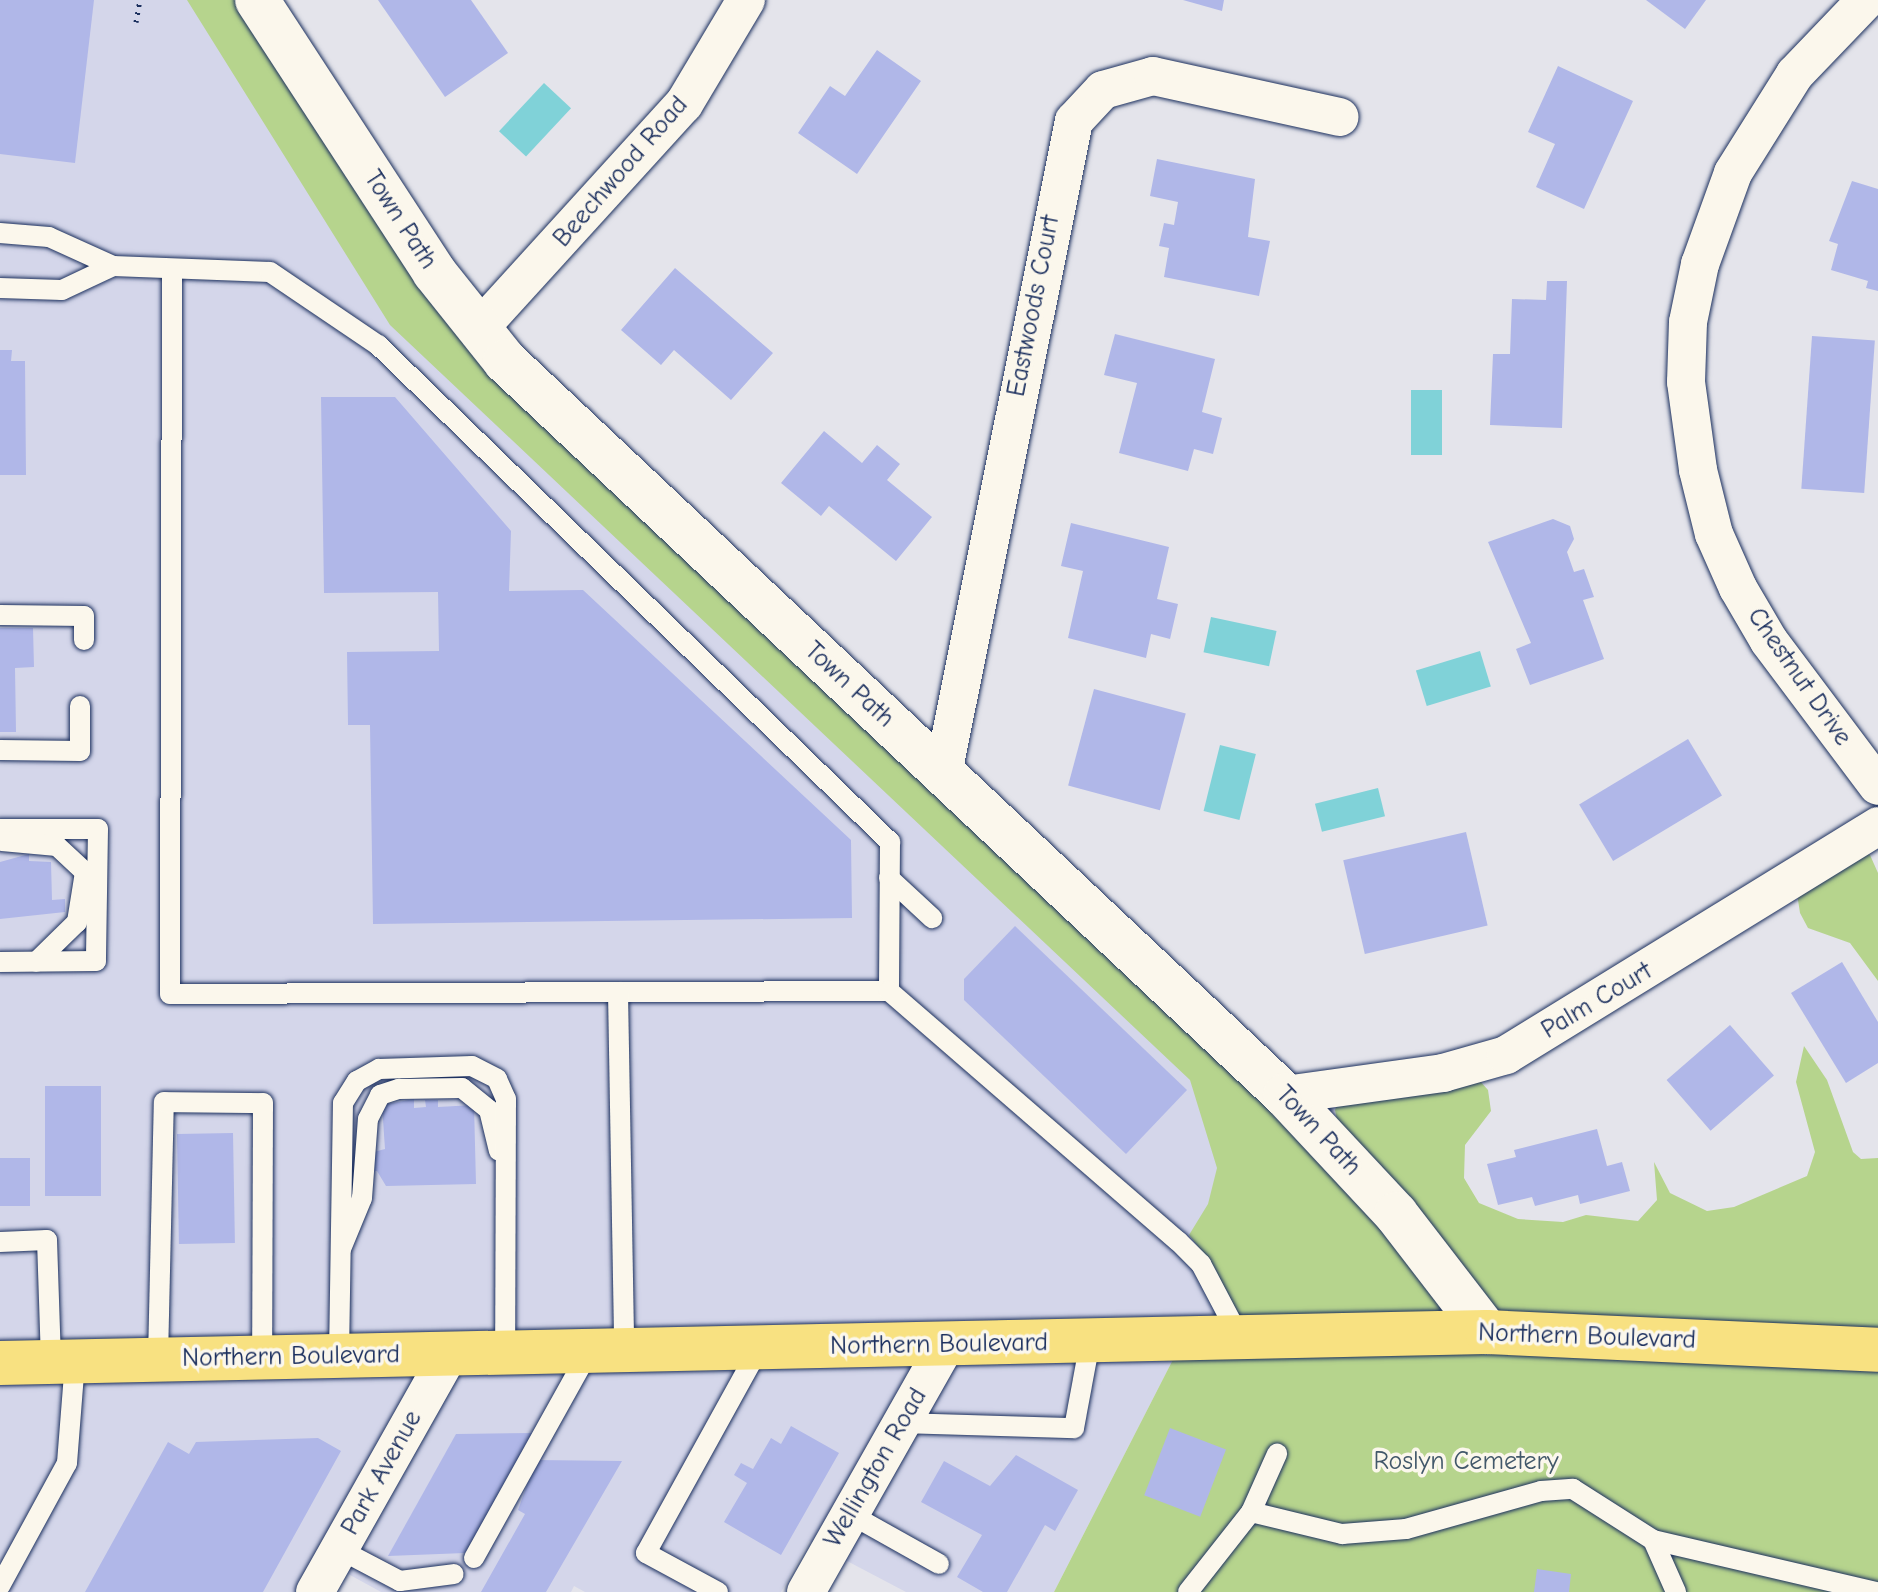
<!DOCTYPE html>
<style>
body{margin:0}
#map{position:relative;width:1878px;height:1592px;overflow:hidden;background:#e4e4eb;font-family:"Comic Neue",sans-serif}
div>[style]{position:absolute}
.built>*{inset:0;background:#d4d6ea}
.green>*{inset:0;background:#b6d48d}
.water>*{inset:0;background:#80d2d8;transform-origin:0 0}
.building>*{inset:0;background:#b0b7e8;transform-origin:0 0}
.path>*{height:5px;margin-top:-2.5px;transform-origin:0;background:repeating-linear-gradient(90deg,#1b2f5e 0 2px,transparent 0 8px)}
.roads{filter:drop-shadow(0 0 2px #1b2f5e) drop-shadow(0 0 2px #1b2f5e)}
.service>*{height:20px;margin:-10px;padding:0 10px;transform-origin:10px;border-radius:10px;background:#fbf7ec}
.minor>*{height:38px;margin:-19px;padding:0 19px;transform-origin:19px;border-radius:19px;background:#fbf7ec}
.tertiary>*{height:44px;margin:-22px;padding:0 22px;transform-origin:22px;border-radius:22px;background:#fbf7ec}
.primary>*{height:44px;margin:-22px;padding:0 22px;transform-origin:22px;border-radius:22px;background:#f8e181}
span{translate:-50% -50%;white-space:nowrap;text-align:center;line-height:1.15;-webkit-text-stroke:7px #fbf7ec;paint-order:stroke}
.street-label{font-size:26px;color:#1b2f5e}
.park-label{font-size:26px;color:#42586a}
</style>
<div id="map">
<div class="built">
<div style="clip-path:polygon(0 0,257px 0,434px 272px,1396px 1214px,1183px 1340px,1054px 1592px,906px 1592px,809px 1541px,781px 1592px,585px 1592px,574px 1586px,571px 1592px,381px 1592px,330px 1564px,314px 1592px,0 1592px)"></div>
</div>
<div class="green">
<div style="clip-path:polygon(187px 0,256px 0,434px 272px,1339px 1130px,1335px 1110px,1342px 1089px,1472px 1072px,1488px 1090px,1491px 1111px,1465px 1145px,1464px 1178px,1479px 1203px,1518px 1219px,1563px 1222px,1586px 1215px,1638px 1221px,1657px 1200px,1654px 1162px,1670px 1193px,1707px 1211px,1734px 1207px,1807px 1176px,1815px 1152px,1796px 1082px,1804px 1046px,1827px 1080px,1853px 1152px,1861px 1159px,1878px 1158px,1878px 1592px,1054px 1592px,1183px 1340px,1249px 1337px,1213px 1265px,1189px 1235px,1208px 1204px,1217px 1168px,1190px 1080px,390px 325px)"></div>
<div style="clip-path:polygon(1847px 841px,1870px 855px,1878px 873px,1878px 981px,1850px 943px,1808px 928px,1800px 913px,1796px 887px)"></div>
</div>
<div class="water">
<div style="left:544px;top:83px;width:37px;height:66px;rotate:43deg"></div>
<div style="left:1411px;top:390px;width:31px;height:65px"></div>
<div style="left:1211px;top:617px;width:67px;height:36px;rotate:12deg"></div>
<div style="left:1480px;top:651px;width:37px;height:67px;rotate:73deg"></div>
<div style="left:1220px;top:745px;width:37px;height:68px;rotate:14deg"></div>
<div style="left:1378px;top:788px;width:29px;height:65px;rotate:76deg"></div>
</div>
<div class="building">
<div style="clip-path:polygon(0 0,94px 0,75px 163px,0 154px)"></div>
<div style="clip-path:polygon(378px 0,471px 0,508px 53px,445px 97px)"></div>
<div style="clip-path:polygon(1183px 0,1224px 0,1222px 11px)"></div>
<div style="clip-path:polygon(1646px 0,1706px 0,1685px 29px)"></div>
<div style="clip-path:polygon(877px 50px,921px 81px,857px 174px,798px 133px,830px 86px,845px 96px)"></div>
<div style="clip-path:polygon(1558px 66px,1633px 101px,1584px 209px,1536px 187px,1555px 144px,1528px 132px)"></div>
<div style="clip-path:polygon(1157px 159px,1255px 179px,1248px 237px,1270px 241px,1259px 296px,1164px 277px,1169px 248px,1159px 246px,1164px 223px,1174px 225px,1178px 202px,1150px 196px)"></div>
<div style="clip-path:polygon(1852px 181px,1878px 189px,1878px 291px,1866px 288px,1868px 281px,1831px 270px,1838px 244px,1829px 241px)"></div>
<div style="clip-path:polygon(675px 268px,773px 353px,731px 400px,674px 350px,661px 365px,621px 330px)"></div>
<div style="clip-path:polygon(1547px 281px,1567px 281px,1562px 428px,1490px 425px,1493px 354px,1510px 354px,1512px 299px,1546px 300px)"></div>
<div style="clip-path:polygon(1115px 334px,1215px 359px,1202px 412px,1222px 418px,1213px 454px,1194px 449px,1188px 471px,1119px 453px,1137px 383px,1104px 375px)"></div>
<div style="left:1812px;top:336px;width:63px;height:153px;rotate:4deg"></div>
<div style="clip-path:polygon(0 350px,12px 350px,11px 361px,25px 361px,26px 475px,0 475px)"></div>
<div style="clip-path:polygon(321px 397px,395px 397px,511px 531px,509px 591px,583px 590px,851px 840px,852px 918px,373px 924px,370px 725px,348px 725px,347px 652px,439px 651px,438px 592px,324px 593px)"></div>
<div style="clip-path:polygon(824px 431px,862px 463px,877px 445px,900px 464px,887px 480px,932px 517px,896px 561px,829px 506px,821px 516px,781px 483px)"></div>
<div style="clip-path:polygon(1553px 519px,1570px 526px,1574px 539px,1567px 552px,1574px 572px,1584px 569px,1594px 597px,1583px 600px,1604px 659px,1530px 685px,1516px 649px,1531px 643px,1488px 542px)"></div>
<div style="clip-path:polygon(1071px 523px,1169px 547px,1157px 599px,1178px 604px,1170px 639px,1151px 634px,1146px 658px,1068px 638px,1083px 571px,1061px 566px)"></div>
<div style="clip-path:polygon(0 628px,33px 628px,34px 667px,15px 668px,16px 732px,0 732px)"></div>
<div style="left:1094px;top:689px;width:95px;height:100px;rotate:15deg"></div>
<div style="left:1688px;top:739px;width:66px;height:127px;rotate:59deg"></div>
<div style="left:1466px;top:832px;width:96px;height:126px;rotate:77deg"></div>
<div style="clip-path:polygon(29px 854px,29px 861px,51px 862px,52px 900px,65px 899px,65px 912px,0 919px,0 862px)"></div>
<div style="clip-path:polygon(1015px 926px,1187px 1090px,1126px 1154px,964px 1000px,964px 979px)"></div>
<div style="clip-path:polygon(1842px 962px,1878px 1022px,1878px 1063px,1846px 1083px,1791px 993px)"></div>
<div style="left:1730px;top:1025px;width:67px;height:84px;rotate:49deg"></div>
<div style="left:45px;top:1086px;width:56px;height:110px"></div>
<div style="clip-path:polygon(414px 1099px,414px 1108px,426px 1107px,425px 1100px,438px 1100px,438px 1107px,474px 1105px,476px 1184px,386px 1186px,377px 1171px,370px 1171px,370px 1153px,385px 1149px,382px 1105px)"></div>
<div style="clip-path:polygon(1597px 1129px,1607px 1166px,1622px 1162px,1630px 1191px,1580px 1204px,1578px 1195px,1535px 1206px,1532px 1197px,1498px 1205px,1487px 1164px,1516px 1157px,1514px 1150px)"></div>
<div style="left:233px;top:1133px;width:110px;height:56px;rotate:89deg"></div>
<div style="left:0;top:1158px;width:30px;height:48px"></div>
<div style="clip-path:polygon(791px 1426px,839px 1453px,781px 1555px,724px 1522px,747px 1483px,734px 1475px,741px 1463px,753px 1469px,771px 1438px,781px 1444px)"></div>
<div style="left:1170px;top:1428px;width:60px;height:72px;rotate:21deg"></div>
<div style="clip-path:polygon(535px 1433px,465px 1553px,388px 1556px,456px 1434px)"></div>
<div style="clip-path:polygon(318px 1438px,341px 1451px,263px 1592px,85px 1592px,168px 1442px,189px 1454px,196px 1442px)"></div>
<div style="clip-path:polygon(1016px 1455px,1078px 1490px,1055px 1531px,1045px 1525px,1007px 1592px,983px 1592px,957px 1577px,982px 1535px,921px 1502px,944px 1461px,990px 1486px)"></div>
<div style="clip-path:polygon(536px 1460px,622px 1461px,546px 1592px,481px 1592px,525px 1514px,518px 1510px)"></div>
<div style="clip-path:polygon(1537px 1569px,1571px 1574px,1569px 1592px,1534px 1592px)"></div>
</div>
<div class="path">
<div style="left:136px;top:22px;width:22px;rotate:-80deg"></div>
</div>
<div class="roads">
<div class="service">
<div style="left:0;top:233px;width:49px;rotate:4.7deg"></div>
<div style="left:49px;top:237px;width:70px;rotate:24.4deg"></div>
<div style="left:113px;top:266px;width:157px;rotate:2.2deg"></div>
<div style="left:270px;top:272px;width:130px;rotate:34.1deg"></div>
<div style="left:378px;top:345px;width:714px;rotate:44.15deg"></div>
<div style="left:890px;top:842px;width:149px;rotate:90.4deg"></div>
<div style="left:172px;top:269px;width:725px;rotate:90.16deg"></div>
<div style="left:170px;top:994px;width:719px;rotate:-0.24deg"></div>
<div style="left:889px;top:991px;width:382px;rotate:40.9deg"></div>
<div style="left:1178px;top:1241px;width:33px;rotate:45deg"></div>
<div style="left:1201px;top:1264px;width:84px;rotate:62.2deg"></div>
<div style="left:0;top:288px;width:62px;rotate:1.8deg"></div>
<div style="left:62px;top:290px;width:56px;rotate:-25.2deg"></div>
<div style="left:0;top:615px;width:84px;rotate:0.7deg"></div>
<div style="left:84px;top:616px;width:24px;rotate:90deg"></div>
<div style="left:0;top:750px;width:80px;rotate:0.7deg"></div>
<div style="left:80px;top:751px;width:45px;rotate:-90deg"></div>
<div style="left:0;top:829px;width:98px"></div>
<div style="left:98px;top:829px;width:132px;rotate:90.9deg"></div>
<div style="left:96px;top:961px;width:96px;rotate:179.4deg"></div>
<div style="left:2px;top:841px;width:55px;rotate:5.2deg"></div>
<div style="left:57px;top:846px;width:38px;rotate:43deg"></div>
<div style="left:85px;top:872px;width:51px;rotate:99.1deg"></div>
<div style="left:77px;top:922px;width:57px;rotate:135.7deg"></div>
<div style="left:889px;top:878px;width:59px;rotate:42.9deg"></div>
<div style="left:618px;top:992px;width:359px;rotate:89deg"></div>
<div style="left:0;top:1242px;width:47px;rotate:-2.4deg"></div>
<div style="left:47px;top:1240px;width:121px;rotate:88.1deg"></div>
<div style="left:341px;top:1249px;width:55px;rotate:-67.6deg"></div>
<div style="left:362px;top:1198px;width:79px;rotate:-85.7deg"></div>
<div style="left:368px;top:1119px;width:27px;rotate:-63deg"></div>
<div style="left:380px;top:1095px;width:20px;rotate:-18deg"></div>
<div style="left:399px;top:1089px;width:63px;rotate:-0.9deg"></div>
<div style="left:462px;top:1088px;width:35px;rotate:39deg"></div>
<div style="left:489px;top:1110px;width:42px;rotate:76.3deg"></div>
<div style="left:339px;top:1356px;width:253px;rotate:-89.1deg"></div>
<div style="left:343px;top:1103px;width:26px;rotate:-58deg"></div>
<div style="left:357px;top:1081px;width:25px;rotate:-29deg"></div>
<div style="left:379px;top:1069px;width:93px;rotate:-1.8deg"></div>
<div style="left:472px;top:1066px;width:28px;rotate:27deg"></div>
<div style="left:497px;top:1079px;width:22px;rotate:66deg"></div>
<div style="left:506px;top:1099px;width:254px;rotate:90.2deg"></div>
<div style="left:158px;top:1359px;width:257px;rotate:-88.7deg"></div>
<div style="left:164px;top:1102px;width:99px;rotate:0.6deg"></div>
<div style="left:263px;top:1103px;width:254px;rotate:90.2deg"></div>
<div style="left:902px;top:1423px;width:172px;rotate:1.7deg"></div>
<div style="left:1074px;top:1428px;width:87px;rotate:-79.5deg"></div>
<div style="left:1251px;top:1512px;width:94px;rotate:13.6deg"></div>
<div style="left:1342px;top:1534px;width:64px;rotate:-4.5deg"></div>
<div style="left:1406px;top:1529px;width:140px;rotate:-15.7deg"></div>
<div style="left:1541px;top:1491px;width:32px;rotate:-4deg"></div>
<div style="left:1573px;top:1489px;width:95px;rotate:32.5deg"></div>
<div style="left:1653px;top:1540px;width:57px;rotate:66.1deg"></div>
<div style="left:850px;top:1514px;width:102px;rotate:29.3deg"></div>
<div style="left:1653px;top:1540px;width:229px;rotate:13.1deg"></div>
<div style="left:339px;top:1549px;width:69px;rotate:27.7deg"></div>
<div style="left:400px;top:1581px;width:54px;rotate:-7.4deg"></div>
<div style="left:474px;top:1558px;width:237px;rotate:-60.9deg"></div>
<div style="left:0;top:1586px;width:140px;rotate:-61.4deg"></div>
<div style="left:67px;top:1463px;width:102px;rotate:-85.5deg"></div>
<div style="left:718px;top:1592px;width:82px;rotate:-151.6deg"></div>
<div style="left:646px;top:1553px;width:234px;rotate:-61.1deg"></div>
<div style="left:1188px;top:1592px;width:102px;rotate:-51.8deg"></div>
<div style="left:1251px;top:1512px;width:64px;rotate:-65.9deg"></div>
</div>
<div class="minor">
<div style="left:1866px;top:0;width:103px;rotate:133.8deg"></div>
<div style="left:1795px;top:74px;width:117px;rotate:122.1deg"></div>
<div style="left:1733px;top:173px;width:97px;rotate:109.9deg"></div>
<div style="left:1700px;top:264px;width:59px;rotate:101.7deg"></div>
<div style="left:1688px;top:322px;width:60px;rotate:91.9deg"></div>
<div style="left:1686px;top:382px;width:89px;rotate:82.2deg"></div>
<div style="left:1698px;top:470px;width:66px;rotate:76deg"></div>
<div style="left:1714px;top:534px;width:59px;rotate:66deg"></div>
<div style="left:1738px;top:588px;width:61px;rotate:59.7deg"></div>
<div style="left:1769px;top:641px;width:181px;rotate:53.1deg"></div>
<div style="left:478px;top:330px;width:306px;rotate:-47.7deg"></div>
<div style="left:684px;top:104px;width:121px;rotate:-59.2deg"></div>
<div style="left:943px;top:774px;width:666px;rotate:-78.66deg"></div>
<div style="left:1074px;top:121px;width:42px;rotate:-46.9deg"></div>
<div style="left:1103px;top:90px;width:52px;rotate:-15.6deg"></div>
<div style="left:1153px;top:76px;width:191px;rotate:12.4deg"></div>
<div style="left:1285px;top:1095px;width:160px;rotate:-7.9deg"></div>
<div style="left:1443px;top:1073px;width:66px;rotate:-15.9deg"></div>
<div style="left:1506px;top:1055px;width:437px;rotate:-31.6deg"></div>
<div style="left:315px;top:1592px;width:273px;rotate:-60.6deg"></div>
<div style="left:806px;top:1592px;width:284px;rotate:-60.5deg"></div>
</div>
<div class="tertiary">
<div style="left:257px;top:0;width:325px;rotate:56.9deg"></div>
<div style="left:434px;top:272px;width:114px;rotate:51.4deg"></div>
<div style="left:505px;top:361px;width:1071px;rotate:43.26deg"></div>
<div style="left:1285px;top:1095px;width:163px;rotate:47deg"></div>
<div style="left:1396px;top:1214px;width:149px;rotate:52.4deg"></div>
</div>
<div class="primary">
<div style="left:0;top:1363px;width:1487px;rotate:-1.19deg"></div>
<div style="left:1487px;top:1332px;width:391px;rotate:2.6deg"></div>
</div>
</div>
<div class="street-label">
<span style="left:621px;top:172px;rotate:-49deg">Beechwood Road</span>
<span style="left:400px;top:220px;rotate:57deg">Town Path</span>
<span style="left:1034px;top:306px;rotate:-79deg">Eastwoods Court</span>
<span style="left:1799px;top:677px;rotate:55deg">Chestnut Drive</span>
<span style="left:849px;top:685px;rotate:43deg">Town Path</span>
<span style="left:1597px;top:1001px;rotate:-31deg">Palm Court</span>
<span style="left:1318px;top:1131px;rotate:47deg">Town Path</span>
<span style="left:1587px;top:1337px;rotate:2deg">Northern Boulevard</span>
<span style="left:939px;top:1345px;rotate:-1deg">Northern Boulevard</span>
<span style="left:291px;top:1357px;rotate:-1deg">Northern Boulevard</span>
<span style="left:876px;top:1468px;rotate:-60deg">Wellington Road</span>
<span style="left:382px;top:1473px;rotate:-61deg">Park Avenue</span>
</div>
<div class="park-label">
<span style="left:1466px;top:1462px">Roslyn Cemetery</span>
</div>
</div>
